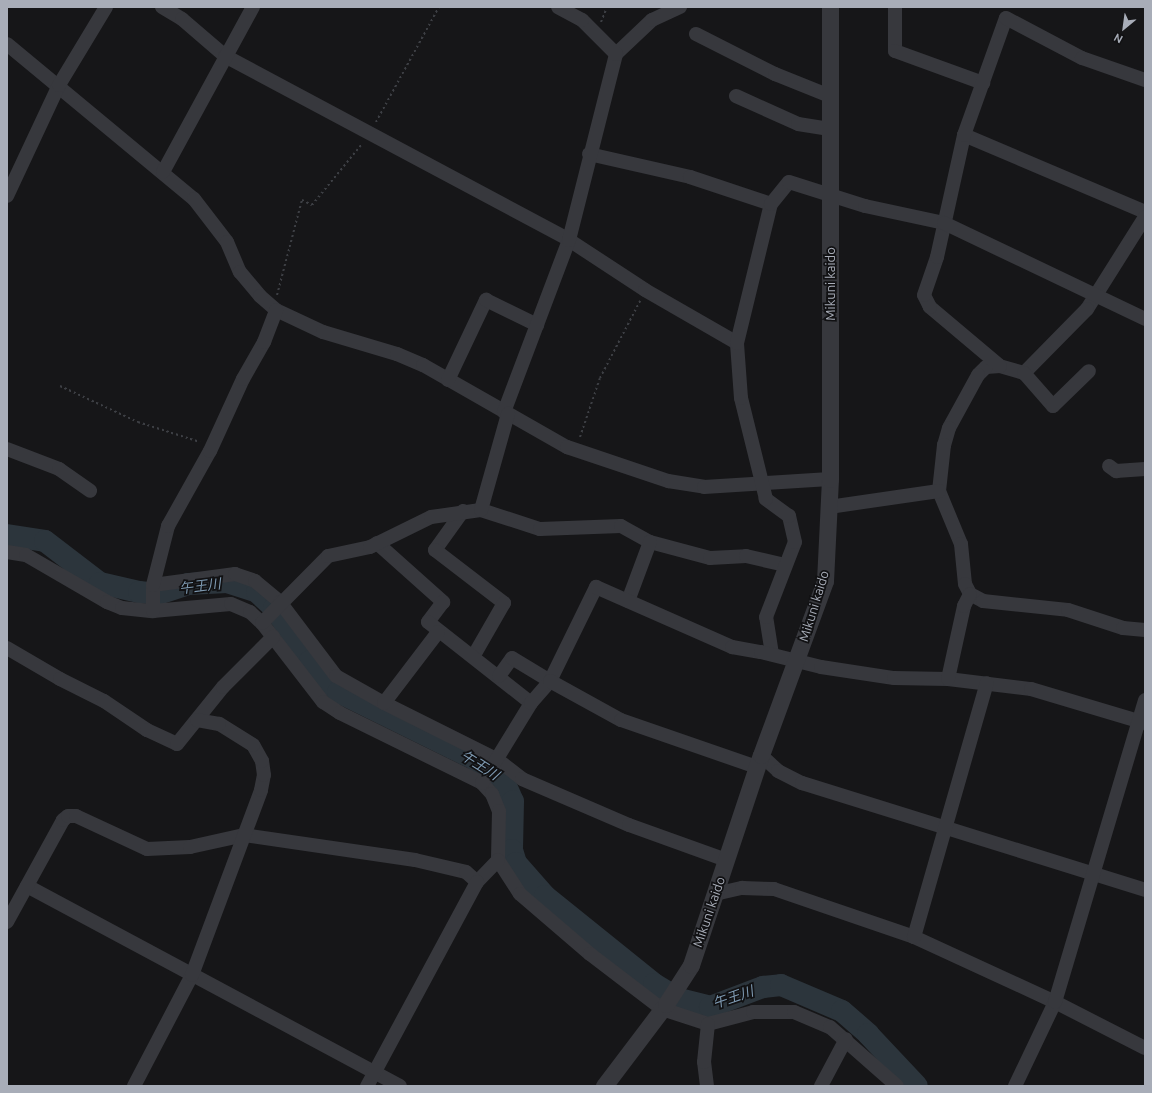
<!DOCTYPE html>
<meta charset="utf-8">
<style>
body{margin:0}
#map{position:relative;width:1152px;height:1093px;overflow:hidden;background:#161618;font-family:Ubuntu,"Noto Sans JP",sans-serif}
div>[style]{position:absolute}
.river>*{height:22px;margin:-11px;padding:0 11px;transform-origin:11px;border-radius:11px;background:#2c353c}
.path>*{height:2px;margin-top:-1px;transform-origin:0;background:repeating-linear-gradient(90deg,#3d3f44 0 2px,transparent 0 5px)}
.minor>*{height:14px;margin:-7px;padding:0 7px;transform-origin:7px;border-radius:7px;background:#37383d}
.tertiary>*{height:17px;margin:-8.5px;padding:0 8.5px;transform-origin:8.5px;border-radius:8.5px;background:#37383d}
span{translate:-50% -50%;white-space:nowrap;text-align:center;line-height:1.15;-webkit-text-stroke:3.5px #111113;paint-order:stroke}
.street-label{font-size:13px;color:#a8adb8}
.water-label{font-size:14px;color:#7f9bb3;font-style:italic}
.frame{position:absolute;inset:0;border:8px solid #a8adb8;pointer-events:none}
.north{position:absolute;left:1104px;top:8px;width:40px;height:40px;-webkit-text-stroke:3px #111113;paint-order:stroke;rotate:209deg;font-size:11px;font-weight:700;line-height:16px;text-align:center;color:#a8adb8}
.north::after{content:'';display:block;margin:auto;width:14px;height:18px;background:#a8adb8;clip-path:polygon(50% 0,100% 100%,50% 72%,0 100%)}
</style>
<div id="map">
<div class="river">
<div style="left:7px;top:535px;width:38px;rotate:9deg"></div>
<div style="left:45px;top:541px;width:69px;rotate:37.4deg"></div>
<div style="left:100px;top:583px;width:40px;rotate:13deg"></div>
<div style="left:139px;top:592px;width:19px;rotate:6deg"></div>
<div style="left:158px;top:594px;width:32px;rotate:-18deg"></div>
<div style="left:188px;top:584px;width:39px;rotate:-3deg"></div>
<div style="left:227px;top:582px;width:32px;rotate:18deg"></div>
<div style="left:257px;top:592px;width:23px;rotate:43deg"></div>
<div style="left:274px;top:608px;width:64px;rotate:55.8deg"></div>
<div style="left:310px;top:661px;width:42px;rotate:47.9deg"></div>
<div style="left:338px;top:692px;width:152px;rotate:26.2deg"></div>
<div style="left:474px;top:759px;width:35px;rotate:35deg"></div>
<div style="left:503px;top:779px;width:24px;rotate:66deg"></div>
<div style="left:513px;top:801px;width:49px;rotate:91.2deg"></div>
<div style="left:512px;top:850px;width:14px;rotate:73deg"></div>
<div style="left:516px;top:863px;width:44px;rotate:48.7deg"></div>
<div style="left:545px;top:896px;width:140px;rotate:38.9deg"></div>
<div style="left:654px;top:984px;width:29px;rotate:31deg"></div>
<div style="left:679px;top:999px;width:32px;rotate:14deg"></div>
<div style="left:710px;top:1007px;width:57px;rotate:-20.7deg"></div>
<div style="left:763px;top:987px;width:18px;rotate:-6deg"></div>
<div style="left:781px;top:985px;width:66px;rotate:23.1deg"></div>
<div style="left:842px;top:1011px;width:35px;rotate:41deg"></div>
<div style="left:868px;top:1034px;width:71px;rotate:46.7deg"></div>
</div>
<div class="path">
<div style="left:601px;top:22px;width:16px;rotate:-68deg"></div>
<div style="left:376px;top:122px;width:131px;rotate:-61.3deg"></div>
<div style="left:277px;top:295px;width:98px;rotate:-75.3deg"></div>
<div style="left:302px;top:200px;width:11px;rotate:27deg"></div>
<div style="left:312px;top:205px;width:79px;rotate:-50.7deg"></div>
<div style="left:60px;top:386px;width:86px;rotate:24.8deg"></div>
<div style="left:138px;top:422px;width:65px;rotate:17.9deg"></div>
<div style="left:580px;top:437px;width:62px;rotate:-71.3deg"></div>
<div style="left:600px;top:378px;width:87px;rotate:-62.5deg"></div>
</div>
<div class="minor">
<div style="left:162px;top:7px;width:23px;rotate:31deg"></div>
<div style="left:182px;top:19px;width:57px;rotate:40.7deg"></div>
<div style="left:225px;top:56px;width:390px;rotate:28.1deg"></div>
<div style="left:569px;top:240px;width:91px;rotate:33.3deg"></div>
<div style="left:645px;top:290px;width:106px;rotate:29.9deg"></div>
<div style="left:895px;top:7px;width:44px;rotate:90deg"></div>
<div style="left:895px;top:51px;width:94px;rotate:20deg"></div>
<div style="left:696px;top:34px;width:89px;rotate:26.9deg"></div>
<div style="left:775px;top:74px;width:59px;rotate:21.8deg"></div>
<div style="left:7px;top:44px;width:243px;rotate:39.7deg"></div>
<div style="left:194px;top:199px;width:54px;rotate:52.5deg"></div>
<div style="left:227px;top:242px;width:33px;rotate:67deg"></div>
<div style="left:240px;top:272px;width:31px;rotate:50deg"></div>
<div style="left:260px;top:296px;width:21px;rotate:41deg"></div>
<div style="left:276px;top:310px;width:52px;rotate:25.1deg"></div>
<div style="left:323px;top:332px;width:77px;rotate:16.6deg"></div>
<div style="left:397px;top:354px;width:28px;rotate:23deg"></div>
<div style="left:423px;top:365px;width:166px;rotate:29.7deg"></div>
<div style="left:567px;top:447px;width:107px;rotate:18.6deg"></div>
<div style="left:668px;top:481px;width:36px;rotate:9deg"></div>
<div style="left:704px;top:487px;width:126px;rotate:-3.6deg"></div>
<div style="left:616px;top:54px;width:50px;rotate:-43.4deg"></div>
<div style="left:652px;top:20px;width:31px;rotate:-25deg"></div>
<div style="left:736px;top:96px;width:68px;rotate:24.3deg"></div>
<div style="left:798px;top:124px;width:32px;rotate:9deg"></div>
<div style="left:964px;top:135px;width:197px;rotate:23deg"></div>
<div style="left:589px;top:154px;width:104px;rotate:12.8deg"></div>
<div style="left:690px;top:177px;width:85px;rotate:18.4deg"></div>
<div style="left:163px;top:172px;width:188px;rotate:-61.4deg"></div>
<div style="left:7px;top:196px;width:123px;rotate:-64.9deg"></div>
<div style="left:59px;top:85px;width:91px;rotate:-58.9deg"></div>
<div style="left:1145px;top:217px;width:109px;rotate:122.2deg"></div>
<div style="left:1087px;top:309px;width:90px;rotate:134.5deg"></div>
<div style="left:1024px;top:373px;width:25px;rotate:-164deg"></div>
<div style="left:1000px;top:366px;width:14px;rotate:176deg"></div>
<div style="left:986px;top:367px;width:11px;rotate:135deg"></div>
<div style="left:978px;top:375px;width:60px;rotate:118.7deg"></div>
<div style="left:949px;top:428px;width:18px;rotate:106deg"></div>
<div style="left:944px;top:445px;width:46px;rotate:96.2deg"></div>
<div style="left:939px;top:491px;width:57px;rotate:67.5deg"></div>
<div style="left:961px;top:544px;width:40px;rotate:84.3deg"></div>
<div style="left:965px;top:584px;width:11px;rotate:63deg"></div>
<div style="left:970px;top:594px;width:15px;rotate:28deg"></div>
<div style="left:983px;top:601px;width:85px;rotate:6deg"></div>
<div style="left:1068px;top:610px;width:58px;rotate:18.1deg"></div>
<div style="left:1123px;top:628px;width:22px;rotate:5deg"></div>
<div style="left:1000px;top:366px;width:92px;rotate:-139.9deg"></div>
<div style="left:930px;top:307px;width:13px;rotate:-117deg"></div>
<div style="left:924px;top:295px;width:40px;rotate:-71.1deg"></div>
<div style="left:937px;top:257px;width:125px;rotate:-77.5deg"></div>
<div style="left:964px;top:135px;width:124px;rotate:-70.3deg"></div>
<div style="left:1006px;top:18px;width:86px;rotate:27.8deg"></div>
<div style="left:1082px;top:58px;width:67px;rotate:19.2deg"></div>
<div style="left:1024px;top:373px;width:44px;rotate:48.7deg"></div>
<div style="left:1053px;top:406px;width:50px;rotate:-44.2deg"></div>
<div style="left:448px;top:380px;width:89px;rotate:-64.6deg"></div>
<div style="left:486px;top:300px;width:57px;rotate:26.1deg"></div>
<div style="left:504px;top:412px;width:184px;rotate:-69.3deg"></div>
<div style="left:569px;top:240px;width:192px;rotate:-75.8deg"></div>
<div style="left:616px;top:54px;width:48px;rotate:-135deg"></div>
<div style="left:582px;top:20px;width:27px;rotate:-152deg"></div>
<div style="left:7px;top:449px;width:56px;rotate:21deg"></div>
<div style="left:59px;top:469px;width:38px;rotate:35deg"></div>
<div style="left:1109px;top:466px;width:9px;rotate:36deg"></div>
<div style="left:1116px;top:471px;width:29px;rotate:-4deg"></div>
<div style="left:829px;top:507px;width:111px;rotate:-8.3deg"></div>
<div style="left:481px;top:510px;width:62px;rotate:17.9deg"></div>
<div style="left:540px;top:529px;width:81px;rotate:-2.1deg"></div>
<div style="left:621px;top:526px;width:33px;rotate:29deg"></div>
<div style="left:650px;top:542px;width:62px;rotate:14.9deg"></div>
<div style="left:710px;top:558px;width:36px;rotate:-3deg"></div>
<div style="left:746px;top:556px;width:39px;rotate:13deg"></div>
<div style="left:463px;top:511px;width:48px;rotate:125.7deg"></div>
<div style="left:435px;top:550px;width:87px;rotate:37.5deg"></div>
<div style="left:504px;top:603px;width:62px;rotate:119.9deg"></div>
<div style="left:377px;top:543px;width:89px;rotate:41.8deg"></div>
<div style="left:443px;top:602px;width:25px;rotate:127deg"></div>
<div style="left:428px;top:622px;width:131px;rotate:38.2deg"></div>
<div style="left:7px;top:552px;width:19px;rotate:9deg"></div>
<div style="left:26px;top:555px;width:94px;rotate:30.1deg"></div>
<div style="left:107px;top:602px;width:16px;rotate:22deg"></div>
<div style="left:122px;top:608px;width:31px;rotate:6deg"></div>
<div style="left:153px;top:611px;width:78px;rotate:-5.1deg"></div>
<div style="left:231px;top:604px;width:21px;rotate:23deg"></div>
<div style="left:250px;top:612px;width:16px;rotate:43deg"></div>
<div style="left:262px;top:623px;width:100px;rotate:52.3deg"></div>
<div style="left:323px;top:702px;width:20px;rotate:33deg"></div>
<div style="left:340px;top:713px;width:158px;rotate:26.2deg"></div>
<div style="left:482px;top:783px;width:15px;rotate:48deg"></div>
<div style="left:492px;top:794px;width:18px;rotate:68deg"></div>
<div style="left:499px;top:811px;width:49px;rotate:91.2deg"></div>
<div style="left:498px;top:860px;width:40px;rotate:57.1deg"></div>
<div style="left:520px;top:894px;width:92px;rotate:40.6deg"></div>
<div style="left:590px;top:954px;width:91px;rotate:37.4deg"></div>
<div style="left:662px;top:1009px;width:48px;rotate:18.1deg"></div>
<div style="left:708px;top:1024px;width:47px;rotate:-14.9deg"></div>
<div style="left:753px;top:1012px;width:41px"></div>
<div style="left:794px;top:1012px;width:39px;rotate:23deg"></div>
<div style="left:830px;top:1027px;width:89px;rotate:41.4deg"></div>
<div style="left:153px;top:585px;width:83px;rotate:-7.6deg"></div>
<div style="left:235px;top:574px;width:21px;rotate:19deg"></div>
<div style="left:255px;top:581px;width:33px;rotate:40deg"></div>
<div style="left:280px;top:602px;width:93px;rotate:52.9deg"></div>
<div style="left:336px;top:676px;width:55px;rotate:29.4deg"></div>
<div style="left:384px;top:703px;width:127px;rotate:26.6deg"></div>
<div style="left:498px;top:760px;width:31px;rotate:38deg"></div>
<div style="left:522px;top:779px;width:116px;rotate:23.3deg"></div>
<div style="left:629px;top:825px;width:103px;rotate:19.8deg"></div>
<div style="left:628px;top:601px;width:63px;rotate:-69.6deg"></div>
<div style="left:153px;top:611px;width:26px;rotate:-90deg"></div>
<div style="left:153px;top:585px;width:61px;rotate:-75.7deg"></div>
<div style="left:168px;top:526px;width:86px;rotate:-60.8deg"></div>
<div style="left:210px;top:451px;width:79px;rotate:-65.4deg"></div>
<div style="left:243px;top:379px;width:43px;rotate:-60.4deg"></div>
<div style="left:264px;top:342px;width:34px;rotate:-69deg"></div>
<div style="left:262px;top:623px;width:94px;rotate:-45.4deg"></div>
<div style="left:328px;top:556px;width:43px;rotate:-12.1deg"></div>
<div style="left:370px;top:547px;width:68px;rotate:-26.2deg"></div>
<div style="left:431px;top:517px;width:50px;rotate:-8deg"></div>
<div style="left:481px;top:510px;width:100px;rotate:-74.3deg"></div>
<div style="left:7px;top:648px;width:61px;rotate:30.3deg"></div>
<div style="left:60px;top:679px;width:49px;rotate:26.6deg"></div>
<div style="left:104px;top:701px;width:52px;rotate:34deg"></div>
<div style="left:147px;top:730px;width:33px;rotate:25deg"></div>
<div style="left:177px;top:744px;width:73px;rotate:-51.1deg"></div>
<div style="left:223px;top:687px;width:71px;rotate:-45deg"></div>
<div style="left:772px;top:654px;width:37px;rotate:-99deg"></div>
<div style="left:766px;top:617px;width:80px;rotate:-68.9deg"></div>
<div style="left:795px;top:542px;width:27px;rotate:-103deg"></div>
<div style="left:789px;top:516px;width:29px;rotate:-144deg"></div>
<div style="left:766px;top:499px;width:104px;rotate:-103.9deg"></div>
<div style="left:741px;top:398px;width:55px;rotate:-94.2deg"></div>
<div style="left:737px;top:343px;width:143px;rotate:-76.3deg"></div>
<div style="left:771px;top:204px;width:28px;rotate:-51deg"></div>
<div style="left:789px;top:182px;width:80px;rotate:17.5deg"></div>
<div style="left:865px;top:206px;width:81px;rotate:12.1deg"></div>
<div style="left:944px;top:223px;width:223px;rotate:25.5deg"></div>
<div style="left:499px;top:676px;width:22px;rotate:-54deg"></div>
<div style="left:512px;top:658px;width:44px;rotate:31.2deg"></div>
<div style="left:550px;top:681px;width:105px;rotate:-63.9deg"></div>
<div style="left:596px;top:587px;width:149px;rotate:23.8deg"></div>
<div style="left:732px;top:647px;width:29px;rotate:10deg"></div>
<div style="left:761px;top:652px;width:62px;rotate:14deg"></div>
<div style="left:821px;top:667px;width:74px;rotate:8.6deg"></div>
<div style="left:894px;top:678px;width:54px;rotate:1.1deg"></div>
<div style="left:948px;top:679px;width:84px;rotate:6.9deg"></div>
<div style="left:1031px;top:689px;width:119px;rotate:16.6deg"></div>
<div style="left:948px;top:679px;width:75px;rotate:-77.6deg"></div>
<div style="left:964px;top:606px;width:13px;rotate:-63deg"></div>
<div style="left:384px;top:703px;width:89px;rotate:-52.7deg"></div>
<div style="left:761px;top:755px;width:23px;rotate:43deg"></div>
<div style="left:778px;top:771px;width:27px;rotate:27deg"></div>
<div style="left:802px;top:783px;width:359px;rotate:17.3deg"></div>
<div style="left:482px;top:783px;width:94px;rotate:-58.5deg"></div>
<div style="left:531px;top:703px;width:29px;rotate:-49deg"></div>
<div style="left:550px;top:681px;width:81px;rotate:28.8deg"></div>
<div style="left:621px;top:720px;width:144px;rotate:19.1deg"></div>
<div style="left:477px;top:882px;width:30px;rotate:-46deg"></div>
<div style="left:27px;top:886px;width:423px;rotate:28.2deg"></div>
<div style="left:715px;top:894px;width:28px;rotate:-13deg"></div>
<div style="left:742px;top:888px;width:32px;rotate:2deg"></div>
<div style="left:774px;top:889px;width:148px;rotate:18.9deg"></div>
<div style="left:914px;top:937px;width:155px;rotate:24.7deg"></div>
<div style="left:1055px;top:1002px;width:101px;rotate:27.1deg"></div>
<div style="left:7px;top:922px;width:116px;rotate:-61.2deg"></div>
<div style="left:63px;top:820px;width:6px;rotate:-39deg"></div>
<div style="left:68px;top:816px;width:8px"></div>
<div style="left:76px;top:816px;width:78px;rotate:24.9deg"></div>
<div style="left:147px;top:849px;width:43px;rotate:-2.7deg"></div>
<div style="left:190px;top:847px;width:55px;rotate:-12.5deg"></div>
<div style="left:244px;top:835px;width:173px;rotate:8.3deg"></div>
<div style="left:415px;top:860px;width:52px;rotate:13.2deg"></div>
<div style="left:466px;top:872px;width:15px;rotate:42deg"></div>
<div style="left:477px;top:882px;width:232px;rotate:118.3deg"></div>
<div style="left:914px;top:937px;width:264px;rotate:-74deg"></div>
<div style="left:134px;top:1086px;width:125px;rotate:-62.4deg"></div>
<div style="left:192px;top:975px;width:197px;rotate:-69.5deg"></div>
<div style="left:261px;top:790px;width:15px;rotate:-79deg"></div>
<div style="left:264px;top:775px;width:14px;rotate:-98deg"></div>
<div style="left:262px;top:761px;width:18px;rotate:-119deg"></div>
<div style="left:253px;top:745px;width:40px;rotate:-148deg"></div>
<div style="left:219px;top:724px;width:22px;rotate:-170deg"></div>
<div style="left:707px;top:1086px;width:24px;rotate:-97deg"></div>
<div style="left:704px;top:1062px;width:38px;rotate:-84deg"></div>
<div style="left:821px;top:1086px;width:53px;rotate:-62deg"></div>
<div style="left:1015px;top:1086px;width:93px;rotate:-64.5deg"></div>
<div style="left:1055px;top:1002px;width:315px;rotate:-73.4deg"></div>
</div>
<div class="tertiary">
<div style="left:604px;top:1086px;width:103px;rotate:-52.9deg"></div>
<div style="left:666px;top:1004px;width:46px;rotate:-57.3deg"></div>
<div style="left:691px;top:965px;width:221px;rotate:-71.6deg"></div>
<div style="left:761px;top:755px;width:185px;rotate:-69.8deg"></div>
<div style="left:825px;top:581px;width:102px;rotate:-87.2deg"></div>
<div style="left:830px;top:479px;width:472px;rotate:-90deg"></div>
</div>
<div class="street-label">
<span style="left:830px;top:284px;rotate:-90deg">Mikuni kaido</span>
<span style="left:814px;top:606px;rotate:-73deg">Mikuni kaido</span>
<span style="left:709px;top:912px;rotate:-71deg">Mikuni kaido</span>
</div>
<div class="water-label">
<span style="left:200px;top:586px;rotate:-7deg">午王川</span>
<span style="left:480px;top:765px;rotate:32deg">午王川</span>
<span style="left:733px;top:997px;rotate:-19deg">午王川</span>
</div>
<div class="frame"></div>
<div class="north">N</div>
</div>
